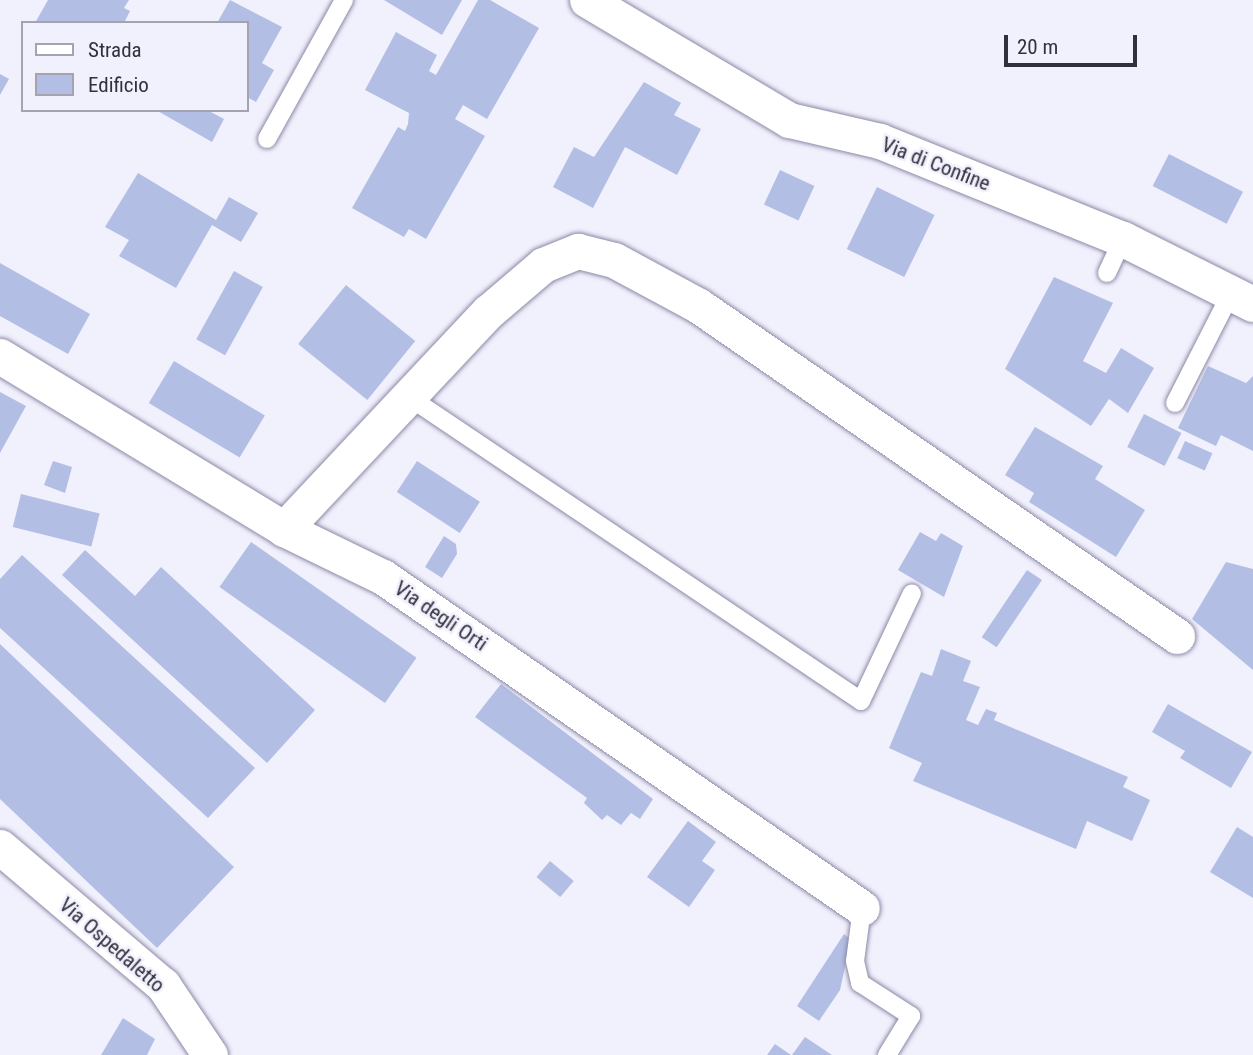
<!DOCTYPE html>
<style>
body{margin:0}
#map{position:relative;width:1253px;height:1055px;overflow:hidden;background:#f1f0fd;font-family:"Roboto Condensed",sans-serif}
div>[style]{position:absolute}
.building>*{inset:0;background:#b3bee4;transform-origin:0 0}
.roads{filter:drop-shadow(0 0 2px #8b89a6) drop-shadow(0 0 2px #8b89a6)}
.service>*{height:18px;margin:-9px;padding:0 9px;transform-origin:9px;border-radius:9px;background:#fff}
.minor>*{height:35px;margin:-17.5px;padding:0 17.5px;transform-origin:17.5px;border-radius:17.5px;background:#fff}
span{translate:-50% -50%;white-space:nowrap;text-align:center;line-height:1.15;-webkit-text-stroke:5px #f1f0fd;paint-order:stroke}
.street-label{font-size:21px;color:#32303d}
.legend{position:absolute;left:21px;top:21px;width:228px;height:91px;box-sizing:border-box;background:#f1f0fd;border:2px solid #a5a3b0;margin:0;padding:9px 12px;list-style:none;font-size:21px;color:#32303d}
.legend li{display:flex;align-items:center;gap:14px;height:35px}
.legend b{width:35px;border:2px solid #a5a3b0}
.scale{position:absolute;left:1004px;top:35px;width:133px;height:32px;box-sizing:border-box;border:4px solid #32303d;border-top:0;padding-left:9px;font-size:21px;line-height:24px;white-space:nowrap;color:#32303d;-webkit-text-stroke:5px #f1f0fd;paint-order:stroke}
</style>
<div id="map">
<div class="building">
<div style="clip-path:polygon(48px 0,129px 0,124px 8px,130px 11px,124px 23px,35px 23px)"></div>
<div style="clip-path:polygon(230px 0,282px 27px,262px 63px,274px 70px,256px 102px,247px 97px,247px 23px,217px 23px)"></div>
<div style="clip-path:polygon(384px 0,462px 0,442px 35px)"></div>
<div style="clip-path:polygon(478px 0,490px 0,539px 28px,487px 119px,463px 105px,455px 119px,485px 136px,426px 239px,409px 229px,404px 237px,352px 208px,398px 127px,405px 131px,408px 124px,409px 113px,365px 90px,396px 32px,437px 55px,429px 71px,436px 75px)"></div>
<div style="clip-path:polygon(0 74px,9px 79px,0 95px)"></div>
<div style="clip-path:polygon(644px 82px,681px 103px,674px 115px,701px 129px,677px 175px,625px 147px,593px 208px,553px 187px,574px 147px,594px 157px)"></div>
<div style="clip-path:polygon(156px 110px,207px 110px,224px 119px,212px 142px)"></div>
<div style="left:1169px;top:154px;width:83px;height:36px;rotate:27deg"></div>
<div style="left:780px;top:170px;width:38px;height:38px;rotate:25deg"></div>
<div style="clip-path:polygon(138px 173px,216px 220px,229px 197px,258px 213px,241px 242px,212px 225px,176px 288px,119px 256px,129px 240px,105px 227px)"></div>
<div style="left:877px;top:187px;width:64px;height:69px;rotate:26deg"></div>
<div style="clip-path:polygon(0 263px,90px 314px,68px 354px,0 316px)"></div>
<div style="left:234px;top:271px;width:33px;height:78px;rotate:29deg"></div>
<div style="clip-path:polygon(1054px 277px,1113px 303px,1083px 361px,1106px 373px,1121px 348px,1154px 368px,1128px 413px,1109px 399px,1091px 426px,1005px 369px)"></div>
<div style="left:346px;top:285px;width:89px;height:76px;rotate:39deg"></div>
<div style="left:174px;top:361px;width:106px;height:49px;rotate:31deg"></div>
<div style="clip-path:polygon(1208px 366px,1246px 383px,1253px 376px,1253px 451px,1221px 435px,1216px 446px,1178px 428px)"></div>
<div style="clip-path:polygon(0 392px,26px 406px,0 453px)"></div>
<div style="left:1144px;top:414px;width:42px;height:37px;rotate:27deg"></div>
<div style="clip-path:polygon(1035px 427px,1103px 466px,1095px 479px,1145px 510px,1116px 557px,1029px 502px,1034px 493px,1005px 475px)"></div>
<div style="left:1185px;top:441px;width:30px;height:19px;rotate:24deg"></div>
<div style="clip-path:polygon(53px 461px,72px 467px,65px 493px,44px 485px)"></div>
<div style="left:417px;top:461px;width:75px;height:37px;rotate:33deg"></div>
<div style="left:21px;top:494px;width:81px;height:34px;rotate:14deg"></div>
<div style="clip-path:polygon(920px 532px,936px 541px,941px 533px,963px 546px,944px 597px,898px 570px)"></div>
<div style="clip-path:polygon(444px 536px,456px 544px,457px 554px,442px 578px,425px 567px)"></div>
<div style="left:251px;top:542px;width:202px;height:55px;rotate:35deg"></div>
<div style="clip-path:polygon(85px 550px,135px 596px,161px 567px,315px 710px,267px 763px,62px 575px)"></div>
<div style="clip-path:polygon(22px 555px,255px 768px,208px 818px,0 628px,0 579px)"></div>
<div style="clip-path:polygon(1226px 562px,1253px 569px,1253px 670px,1192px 619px)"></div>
<div style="left:1027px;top:570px;width:18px;height:81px;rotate:34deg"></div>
<div style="clip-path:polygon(0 644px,234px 867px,157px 948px,0 799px)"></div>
<div style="clip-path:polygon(941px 649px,971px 661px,963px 681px,980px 687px,966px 720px,978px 725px,986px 709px,997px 713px,994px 720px,1128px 777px,1123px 787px,1150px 800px,1132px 841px,1087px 821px,1076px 849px,913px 781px,922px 763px,889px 748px,921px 672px,932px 676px)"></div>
<div style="clip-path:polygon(501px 684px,653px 799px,640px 819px,631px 813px,621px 825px,607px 815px,602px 820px,584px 803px,587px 798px,475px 717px)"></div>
<div style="clip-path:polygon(1168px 704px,1252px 752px,1231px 788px,1180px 758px,1185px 751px,1152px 732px)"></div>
<div style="clip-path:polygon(688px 821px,716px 842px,702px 861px,715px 870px,689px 907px,647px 877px)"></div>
<div style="clip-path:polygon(1237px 827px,1253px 837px,1253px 898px,1210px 872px)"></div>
<div style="left:550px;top:861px;width:31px;height:21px;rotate:40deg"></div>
<div style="clip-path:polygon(844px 934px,851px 940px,840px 990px,819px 1021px,797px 1006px)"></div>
<div style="clip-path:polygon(123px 1018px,155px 1039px,147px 1055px,101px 1055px)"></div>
<div style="clip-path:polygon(805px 1037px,832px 1055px,792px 1055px)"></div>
<div style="clip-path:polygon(775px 1044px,791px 1055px,767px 1055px)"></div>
</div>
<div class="roads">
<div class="service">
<div style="left:267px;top:139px;width:159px;rotate:-61deg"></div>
<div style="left:1107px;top:273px;width:38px;rotate:-65deg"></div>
<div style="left:406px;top:395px;width:548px;rotate:33.92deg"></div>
<div style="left:861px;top:701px;width:119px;rotate:-64.7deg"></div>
<div style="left:1175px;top:403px;width:123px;rotate:-63deg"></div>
<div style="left:862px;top:908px;width:53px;rotate:97.5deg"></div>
<div style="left:855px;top:961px;width:23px;rotate:77deg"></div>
<div style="left:860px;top:983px;width:61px;rotate:32.9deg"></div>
<div style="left:911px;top:1016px;width:46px;rotate:121.6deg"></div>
</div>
<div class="minor">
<div style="left:587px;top:0;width:235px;rotate:30.7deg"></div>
<div style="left:789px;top:120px;width:93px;rotate:13deg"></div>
<div style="left:880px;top:141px;width:262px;rotate:22deg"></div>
<div style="left:1123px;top:239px;width:145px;rotate:26.6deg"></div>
<div style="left:0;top:356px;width:333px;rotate:31.3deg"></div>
<div style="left:284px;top:529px;width:110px;rotate:25.9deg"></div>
<div style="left:383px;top:577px;width:582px;rotate:34.65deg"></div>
<div style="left:284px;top:529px;width:298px;rotate:-46.8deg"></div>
<div style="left:488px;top:312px;width:72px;rotate:-40.5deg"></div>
<div style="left:543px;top:265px;width:38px;rotate:-22deg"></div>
<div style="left:578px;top:251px;width:37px;rotate:14deg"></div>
<div style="left:614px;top:260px;width:97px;rotate:28.4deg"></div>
<div style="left:699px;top:306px;width:581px;rotate:34.62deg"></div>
<div style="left:0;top:847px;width:214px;rotate:40.3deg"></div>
<div style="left:163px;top:985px;width:84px;rotate:56.1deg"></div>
</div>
</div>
<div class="street-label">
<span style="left:936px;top:164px;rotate:21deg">Via di Confine</span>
<span style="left:441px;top:616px;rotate:34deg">Via degli Orti</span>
<span style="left:112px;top:945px;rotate:41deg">Via Ospedaletto</span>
</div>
<ul class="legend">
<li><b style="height:9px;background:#fff"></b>Strada</li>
<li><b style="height:19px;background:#b3bee4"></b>Edificio</li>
</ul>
<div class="scale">20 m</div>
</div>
